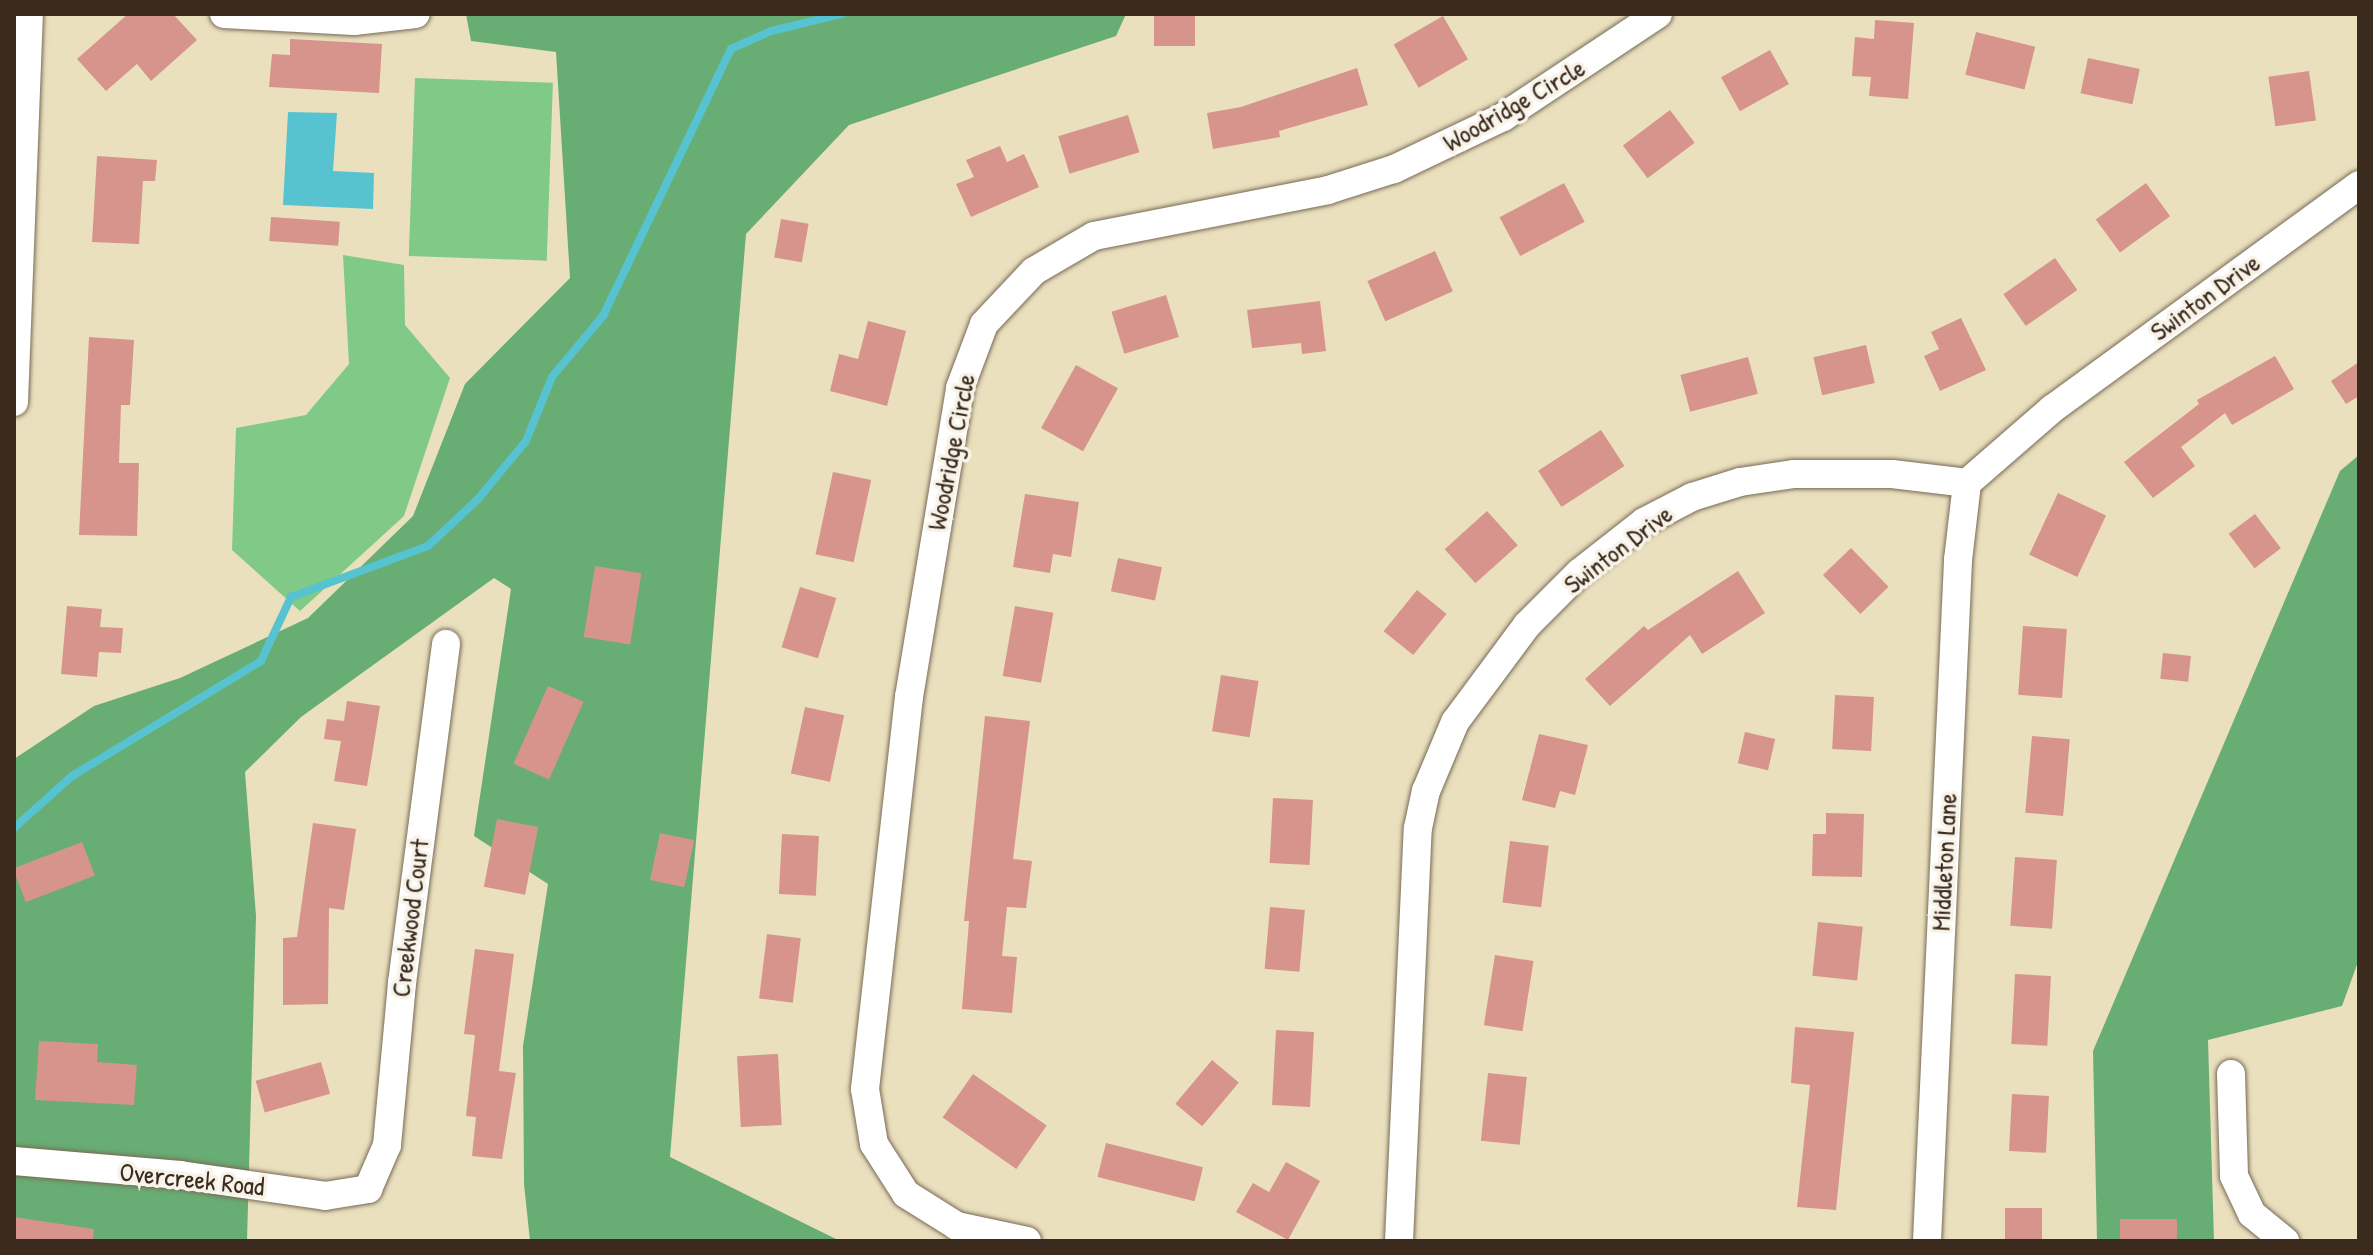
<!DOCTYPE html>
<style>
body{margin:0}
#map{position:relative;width:2373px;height:1255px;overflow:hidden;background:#eae0be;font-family:"Patrick Hand",sans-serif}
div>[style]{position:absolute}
.green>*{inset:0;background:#81c986;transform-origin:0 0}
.forest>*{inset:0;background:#68ad73}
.water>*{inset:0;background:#57c3d1}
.stream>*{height:8px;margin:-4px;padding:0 4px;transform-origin:4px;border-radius:4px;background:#57c3d1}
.building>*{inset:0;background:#d6948c;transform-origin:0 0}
.roads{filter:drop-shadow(0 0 2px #786a56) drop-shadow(0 0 2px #786a56)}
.minor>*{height:28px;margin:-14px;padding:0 14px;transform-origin:14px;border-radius:14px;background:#fff}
span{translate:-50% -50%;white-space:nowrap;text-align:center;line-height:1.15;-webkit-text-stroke:7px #f7f3e8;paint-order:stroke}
.street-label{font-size:26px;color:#3b2a1e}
.frame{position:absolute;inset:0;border:16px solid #3b2a1e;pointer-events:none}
</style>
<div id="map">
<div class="green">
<div style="left:415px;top:78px;width:138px;height:178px;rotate:2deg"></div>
<div style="clip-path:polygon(343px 255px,404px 265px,405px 325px,450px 378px,404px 516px,300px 611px,232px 550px,236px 428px,306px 415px,349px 364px)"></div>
</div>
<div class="forest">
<div style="clip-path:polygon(466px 14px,1126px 14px,1116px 36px,849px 125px,746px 234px,670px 1157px,840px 1241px,530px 1241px,524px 1184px,523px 1046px,548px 884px,474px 836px,511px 589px,494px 578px,301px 717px,245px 772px,256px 916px,247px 1241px,14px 1241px,14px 759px,94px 706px,180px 678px,308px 618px,413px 516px,465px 384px,570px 278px,556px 52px,471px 41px)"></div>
<div style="clip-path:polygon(2359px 455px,2359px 959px,2342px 1006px,2208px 1040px,2214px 1241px,2097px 1241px,2093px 1051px,2340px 471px)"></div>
</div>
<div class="water">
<div style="clip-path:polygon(288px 112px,337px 113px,333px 171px,374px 173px,373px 209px,283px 205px)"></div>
</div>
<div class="stream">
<div style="left:14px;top:828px;width:78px;rotate:-41.9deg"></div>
<div style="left:72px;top:776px;width:221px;rotate:-31.3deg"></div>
<div style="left:261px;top:661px;width:71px;rotate:-64.9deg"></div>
<div style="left:291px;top:597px;width:146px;rotate:-20.4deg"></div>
<div style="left:428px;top:546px;width:69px;rotate:-43.2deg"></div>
<div style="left:478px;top:499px;width:75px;rotate:-50.4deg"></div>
<div style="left:526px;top:441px;width:69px;rotate:-67.9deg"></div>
<div style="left:552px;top:377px;width:80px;rotate:-50.1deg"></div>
<div style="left:603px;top:316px;width:296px;rotate:-64.4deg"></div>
<div style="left:731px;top:49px;width:44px;rotate:-24.2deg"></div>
<div style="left:771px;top:31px;width:73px;rotate:-13.5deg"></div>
</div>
<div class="building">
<div style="clip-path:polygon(128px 14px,173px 14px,197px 40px,151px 81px,137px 64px,106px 91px,77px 59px)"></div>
<div style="left:1154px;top:14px;width:41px;height:32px"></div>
<div style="left:1443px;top:16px;width:50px;height:57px;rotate:60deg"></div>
<div style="clip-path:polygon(1875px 20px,1914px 23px,1908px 99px,1869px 96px,1871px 77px,1852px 76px,1855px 37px,1874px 39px)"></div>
<div style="left:1976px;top:32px;width:61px;height:44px;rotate:14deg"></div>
<div style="clip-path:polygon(290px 39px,382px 44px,379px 93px,269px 87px,272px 54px,290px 55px)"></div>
<div style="left:1770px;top:50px;width:39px;height:56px;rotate:61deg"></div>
<div style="left:2088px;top:58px;width:53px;height:36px;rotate:12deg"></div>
<div style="clip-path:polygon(1357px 68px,1368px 105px,1279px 131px,1280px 137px,1213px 149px,1207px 113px,1241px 107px)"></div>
<div style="left:2309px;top:71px;width:50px;height:41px;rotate:82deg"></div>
<div style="left:1670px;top:110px;width:41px;height:59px;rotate:53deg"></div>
<div style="left:1128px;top:115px;width:39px;height:73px;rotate:73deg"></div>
<div style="clip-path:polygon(1000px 146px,1007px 162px,1024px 154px,1039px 187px,971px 217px,956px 184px,974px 177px,966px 160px)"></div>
<div style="clip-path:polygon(97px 156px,157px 160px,155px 181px,143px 181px,139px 244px,92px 242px)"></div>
<div style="left:1564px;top:183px;width:44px;height:73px;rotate:62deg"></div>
<div style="left:2146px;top:183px;width:41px;height:62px;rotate:54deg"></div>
<div style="left:271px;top:217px;width:69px;height:24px;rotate:4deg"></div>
<div style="left:781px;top:219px;width:28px;height:39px;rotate:10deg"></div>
<div style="left:1435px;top:251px;width:44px;height:74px;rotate:66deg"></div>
<div style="left:2055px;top:258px;width:39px;height:63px;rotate:55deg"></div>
<div style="left:1166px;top:295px;width:44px;height:57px;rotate:73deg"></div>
<div style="clip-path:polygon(1320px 301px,1326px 351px,1302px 354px,1301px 343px,1252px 348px,1247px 310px)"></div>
<div style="clip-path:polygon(1961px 318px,1986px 370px,1940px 391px,1924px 356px,1939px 349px,1931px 332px)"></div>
<div style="clip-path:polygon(868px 321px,906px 331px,887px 406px,830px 391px,839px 354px,858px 359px)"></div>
<div style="clip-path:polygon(89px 337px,134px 340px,130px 405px,121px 405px,119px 463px,139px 463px,137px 536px,79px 535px)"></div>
<div style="left:1866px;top:345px;width:39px;height:54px;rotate:77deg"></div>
<div style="clip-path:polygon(2275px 356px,2294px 389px,2232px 425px,2225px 413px,2181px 447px,2195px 466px,2153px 498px,2124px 462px,2199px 404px,2197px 400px)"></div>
<div style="left:1748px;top:357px;width:38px;height:70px;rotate:75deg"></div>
<div style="clip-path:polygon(2359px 362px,2359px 396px,2346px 404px,2331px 381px)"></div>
<div style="left:1076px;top:365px;width:48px;height:72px;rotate:29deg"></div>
<div style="left:1601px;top:430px;width:43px;height:75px;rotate:57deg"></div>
<div style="left:833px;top:472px;width:39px;height:84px;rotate:12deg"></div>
<div style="left:2058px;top:493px;width:53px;height:68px;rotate:25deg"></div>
<div style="clip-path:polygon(1025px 494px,1079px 502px,1071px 557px,1053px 554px,1050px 573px,1013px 567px)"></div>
<div style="left:1487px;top:511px;width:46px;height:57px;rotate:48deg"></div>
<div style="left:2255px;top:514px;width:43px;height:33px;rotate:53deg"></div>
<div style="left:1851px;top:548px;width:54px;height:39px;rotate:46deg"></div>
<div style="left:1118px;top:558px;width:45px;height:34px;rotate:12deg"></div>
<div style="left:595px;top:566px;width:47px;height:72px;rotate:9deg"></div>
<div style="clip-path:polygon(1738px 571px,1765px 613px,1702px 654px,1690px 635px,1610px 706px,1585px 679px,1644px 626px,1648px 630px)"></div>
<div style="left:800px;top:587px;width:38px;height:63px;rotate:17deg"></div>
<div style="left:1417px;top:590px;width:38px;height:53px;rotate:39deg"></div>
<div style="clip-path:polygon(67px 606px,102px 609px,100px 627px,123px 628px,121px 653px,99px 652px,97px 677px,61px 674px)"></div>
<div style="left:1015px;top:606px;width:39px;height:71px;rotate:10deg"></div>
<div style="left:2023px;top:626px;width:44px;height:69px;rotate:4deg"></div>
<div style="left:2163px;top:653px;width:28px;height:26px;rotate:6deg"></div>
<div style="left:1221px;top:675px;width:38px;height:57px;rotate:9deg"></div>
<div style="left:548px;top:686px;width:39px;height:85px;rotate:24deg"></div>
<div style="left:1835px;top:695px;width:39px;height:54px;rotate:3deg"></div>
<div style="clip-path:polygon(347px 701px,380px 706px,367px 786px,334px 781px,341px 741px,324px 739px,327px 719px,344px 721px)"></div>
<div style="left:805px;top:707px;width:40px;height:68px;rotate:12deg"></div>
<div style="clip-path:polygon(985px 716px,1030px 721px,1013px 859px,1032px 861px,1026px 908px,1007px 907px,1002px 956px,1017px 957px,1012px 1013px,962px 1009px,969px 921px,964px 921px)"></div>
<div style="left:1745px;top:732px;width:31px;height:32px;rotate:13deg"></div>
<div style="clip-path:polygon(1539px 734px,1588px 745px,1575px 795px,1560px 791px,1555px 808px,1522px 800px)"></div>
<div style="left:2032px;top:736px;width:38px;height:77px;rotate:5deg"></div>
<div style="left:1273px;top:798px;width:40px;height:65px;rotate:3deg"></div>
<div style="clip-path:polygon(1826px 813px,1864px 814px,1862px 877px,1812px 876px,1813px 834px,1826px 834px)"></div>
<div style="left:497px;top:819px;width:42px;height:69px;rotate:11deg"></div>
<div style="clip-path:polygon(313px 823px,356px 829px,344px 910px,329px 908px,328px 1004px,283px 1005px,283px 938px,297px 937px)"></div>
<div style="left:660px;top:833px;width:35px;height:48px;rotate:12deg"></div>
<div style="left:782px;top:834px;width:37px;height:60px;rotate:3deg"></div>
<div style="left:1510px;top:841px;width:39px;height:62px;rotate:7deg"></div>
<div style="left:82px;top:842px;width:36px;height:74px;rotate:69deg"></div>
<div style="left:2015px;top:857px;width:42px;height:69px;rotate:4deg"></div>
<div style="left:1270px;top:907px;width:35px;height:62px;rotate:5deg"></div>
<div style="left:1818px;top:922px;width:45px;height:54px;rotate:6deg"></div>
<div style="left:767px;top:934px;width:34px;height:65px;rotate:7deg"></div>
<div style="clip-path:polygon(475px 949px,514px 954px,499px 1071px,516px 1073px,502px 1159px,472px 1156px,476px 1117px,466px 1116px,475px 1035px,464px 1034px)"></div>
<div style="left:1495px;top:955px;width:39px;height:71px;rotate:9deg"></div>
<div style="left:2015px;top:974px;width:36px;height:70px;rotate:3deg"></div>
<div style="clip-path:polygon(1795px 1027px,1854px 1032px,1836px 1210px,1797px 1207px,1810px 1085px,1791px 1083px)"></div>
<div style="left:1276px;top:1030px;width:38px;height:75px;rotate:3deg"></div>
<div style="clip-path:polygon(39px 1041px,98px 1044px,97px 1062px,137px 1065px,134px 1105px,35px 1100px)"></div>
<div style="left:778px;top:1054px;width:71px;height:41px;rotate:87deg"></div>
<div style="left:1212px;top:1060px;width:35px;height:57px;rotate:40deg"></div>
<div style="left:321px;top:1062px;width:33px;height:68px;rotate:74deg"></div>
<div style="left:1488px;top:1073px;width:39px;height:68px;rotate:6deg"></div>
<div style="left:973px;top:1074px;width:90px;height:53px;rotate:35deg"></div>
<div style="left:2012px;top:1094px;width:37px;height:57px;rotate:3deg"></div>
<div style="left:1106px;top:1143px;width:100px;height:35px;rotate:14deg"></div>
<div style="clip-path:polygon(1286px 1162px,1320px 1181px,1288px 1240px,1236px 1212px,1253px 1183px,1269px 1192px)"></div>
<div style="left:2005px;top:1208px;width:37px;height:33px"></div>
<div style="clip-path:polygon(14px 1217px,94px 1229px,93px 1241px,14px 1241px)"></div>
<div style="left:2120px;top:1219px;width:57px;height:22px"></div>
</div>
<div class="roads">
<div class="minor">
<div style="left:224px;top:14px;width:130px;rotate:3.1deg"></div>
<div style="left:354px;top:21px;width:62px;rotate:-6.4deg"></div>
<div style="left:14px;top:402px;width:388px;rotate:-87.8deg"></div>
<div style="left:2231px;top:1074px;width:102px;rotate:88.3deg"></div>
<div style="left:2234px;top:1176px;width:42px;rotate:64.7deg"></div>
<div style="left:2252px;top:1214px;width:43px;rotate:39.3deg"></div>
<div style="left:14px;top:1161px;width:167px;rotate:4.8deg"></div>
<div style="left:180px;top:1175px;width:147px;rotate:8.2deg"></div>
<div style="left:325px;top:1196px;width:44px;rotate:-9.2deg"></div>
<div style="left:368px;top:1189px;width:48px;rotate:-66.6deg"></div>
<div style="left:387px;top:1145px;width:163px;rotate:-84.7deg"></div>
<div style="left:402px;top:983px;width:342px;rotate:-82.6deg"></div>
<div style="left:1027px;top:1241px;width:72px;rotate:-167.9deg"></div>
<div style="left:957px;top:1226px;width:60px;rotate:-147.9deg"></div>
<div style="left:906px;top:1194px;width:59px;rotate:-122.6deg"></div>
<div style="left:874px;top:1144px;width:56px;rotate:-99.3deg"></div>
<div style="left:865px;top:1089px;width:394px;rotate:-83.6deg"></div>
<div style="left:909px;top:697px;width:313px;rotate:-80.6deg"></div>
<div style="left:960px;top:388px;width:68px;rotate:-69.4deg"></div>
<div style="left:984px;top:324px;width:73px;rotate:-46.7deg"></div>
<div style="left:1034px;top:271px;width:69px;rotate:-30.3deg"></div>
<div style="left:1094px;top:236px;width:238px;rotate:-11.1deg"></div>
<div style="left:1328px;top:190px;width:69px;rotate:-17.7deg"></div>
<div style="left:1394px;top:169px;width:121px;rotate:-25.5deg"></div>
<div style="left:1503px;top:117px;width:186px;rotate:-33.6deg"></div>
<div style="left:1399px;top:1241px;width:413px;rotate:-87.4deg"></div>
<div style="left:1418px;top:828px;width:38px;rotate:-78deg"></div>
<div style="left:1426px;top:791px;width:75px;rotate:-67.2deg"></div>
<div style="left:1455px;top:722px;width:121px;rotate:-53.4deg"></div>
<div style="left:1527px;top:625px;width:74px;rotate:-45deg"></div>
<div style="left:1579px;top:573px;width:83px;rotate:-38.1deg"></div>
<div style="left:1644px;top:522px;width:54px;rotate:-27.5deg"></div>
<div style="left:1692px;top:497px;width:50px;rotate:-17.4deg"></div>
<div style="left:1740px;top:482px;width:55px;rotate:-8.4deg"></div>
<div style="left:1794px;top:474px;width:98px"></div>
<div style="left:1892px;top:474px;width:76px;rotate:6.8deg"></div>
<div style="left:1967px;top:483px;width:113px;rotate:-41deg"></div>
<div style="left:2052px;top:409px;width:380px;rotate:-36.1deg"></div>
<div style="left:1927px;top:1241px;width:682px;rotate:-87.39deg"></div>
<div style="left:1958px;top:560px;width:78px;rotate:-83.3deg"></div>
</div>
</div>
<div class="street-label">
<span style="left:1514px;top:105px;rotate:-30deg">Woodridge Circle</span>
<span style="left:2205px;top:297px;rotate:-36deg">Swinton Drive</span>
<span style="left:951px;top:452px;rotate:-79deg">Woodridge Circle</span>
<span style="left:1618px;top:549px;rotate:-37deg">Swinton Drive</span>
<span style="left:1944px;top:862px;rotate:-87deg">Middleton Lane</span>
<span style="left:410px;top:918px;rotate:-83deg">Creekwood Court</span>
<span style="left:192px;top:1179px;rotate:6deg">Overcreek Road</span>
</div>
<div class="frame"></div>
</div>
